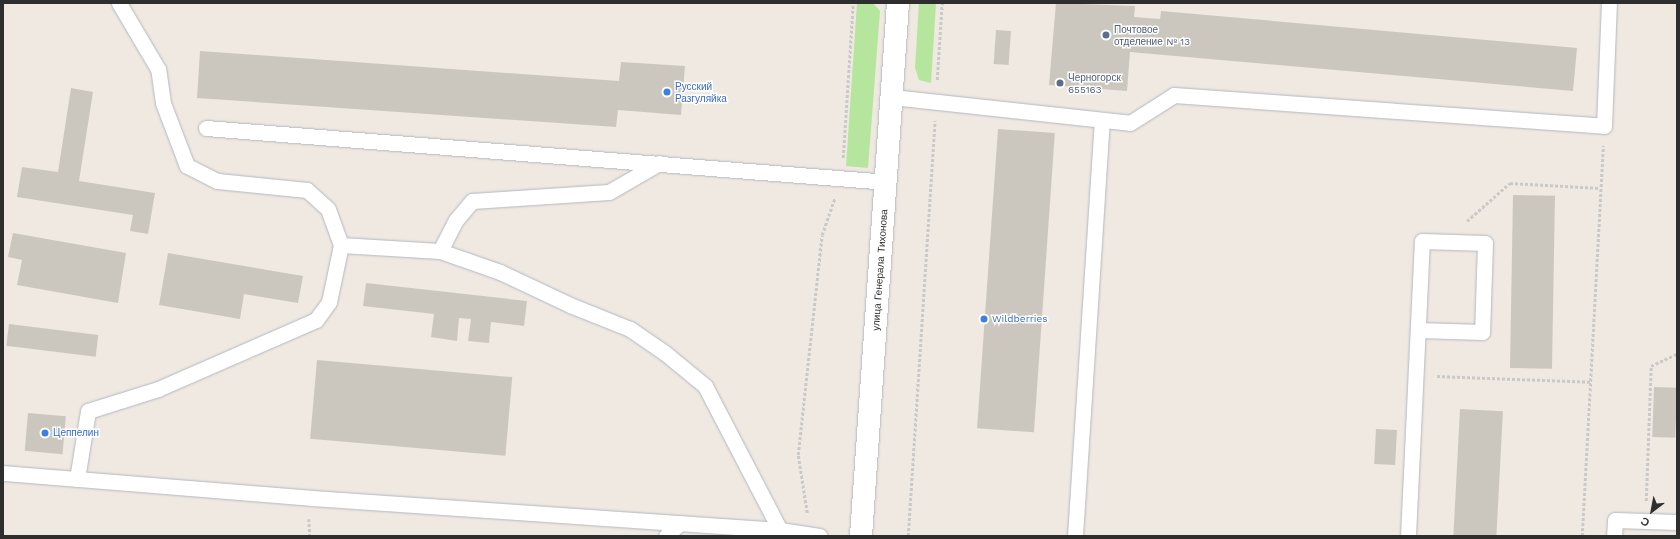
<!DOCTYPE html>
<meta charset="utf-8">
<style>
body{margin:0}
#map{position:relative;width:1680px;height:539px;overflow:hidden;background:#efe9e1;font-family:"Work Sans",sans-serif}
div>[style]{position:absolute}
.green>*{inset:0;background:#b6e59e}
.building>*{inset:0;background:#cbc7bf;transform-origin:0 0}
.path>*{height:2.5px;margin-top:-1.25px;transform-origin:0;background:repeating-linear-gradient(90deg,#c9c9c9 0 3px,transparent 0 5px)}
.roads{filter:drop-shadow(0 0 1px #b4b7c1) drop-shadow(0 0 1px #b4b7c1)}
.lane>*{height:15px;margin:-7.5px;padding:0 7.5px;transform-origin:7.5px;border-radius:7.5px;background:#fff}
.secondary>*{height:22px;margin:-11px;padding:0 11px;transform-origin:11px;border-radius:11px;background:#fff}
.dots>*{width:11px;height:11px;translate:-50% -50%;box-sizing:border-box;border:2px solid #fff;border-radius:50%}
span{translate:-50% -50%;white-space:nowrap;text-align:center;line-height:1.15;-webkit-text-stroke:3px #fff;paint-order:stroke}
.service-label{font-size:10px;color:#4e5e75}
.left{translate:0 -50%;text-align:left}
.shop-label{font-size:10px;color:#366cbe}
.street-label{font-size:10px;color:#2e2e2e}
.frame{position:absolute;inset:0;border:4px solid #2e2e2e;pointer-events:none}
.north{position:absolute;left:1632px;top:491px;width:40px;height:40px;-webkit-text-stroke:3px #fff;paint-order:stroke;rotate:212deg;font-size:11px;font-weight:700;line-height:16px;text-align:center;color:#2e2e2e}
.north::after{content:'';display:block;margin:auto;width:14px;height:18px;background:#2e2e2e;clip-path:polygon(50% 0,100% 100%,50% 72%,0 100%)}
</style>
<div id="map">
<div class="green">
<div style="clip-path:polygon(857px 3px,873px 3px,880px 11px,868px 168px,846px 166px)"></div>
<div style="clip-path:polygon(919px 3px,936px 3px,931px 83px,919px 80px,915px 68px)"></div>
</div>
<div class="building">
<div style="clip-path:polygon(1056px 3px,1135px 6px,1134px 17px,1160px 19px,1161px 11px,1577px 48px,1573px 91px,1130px 52px,1127px 91px,1049px 85px)"></div>
<div style="left:996px;top:30px;width:15px;height:34px;rotate:4deg"></div>
<div style="clip-path:polygon(200px 51px,619px 81px,621px 62px,685px 66px,681px 115px,618px 110px,616px 127px,197px 98px)"></div>
<div style="clip-path:polygon(71px 88px,93px 92px,79px 181px,155px 193px,148px 234px,130px 231px,133px 215px,17px 197px,22px 167px,58px 172px)"></div>
<div style="left:998px;top:129px;width:57px;height:300px;rotate:4deg"></div>
<div style="left:1513px;top:195px;width:42px;height:173px;rotate:1deg"></div>
<div style="clip-path:polygon(13px 233px,126px 253px,118px 303px,17px 285px,22px 260px,8px 257px)"></div>
<div style="clip-path:polygon(168px 253px,303px 276px,298px 303px,244px 294px,240px 319px,159px 305px)"></div>
<div style="clip-path:polygon(366px 283px,527px 301px,524px 326px,491px 322px,489px 343px,468px 341px,471px 319px,459px 318px,457px 341px,431px 337px,434px 314px,363px 306px)"></div>
<div style="left:9px;top:324px;width:90px;height:22px;rotate:7deg"></div>
<div style="left:317px;top:360px;width:196px;height:79px;rotate:5deg"></div>
<div style="left:1654px;top:387px;width:23px;height:50px;rotate:2deg"></div>
<div style="left:1460px;top:409px;width:43px;height:127px;rotate:3deg"></div>
<div style="left:28px;top:413px;width:38px;height:38px;rotate:5deg"></div>
<div style="left:1376px;top:429px;width:21px;height:35px;rotate:3deg"></div>
</div>
<div class="path">
<div style="left:937px;top:80px;width:77px;rotate:-86.3deg"></div>
<div style="left:843px;top:158px;width:155px;rotate:-86.3deg"></div>
<div style="left:1467px;top:221px;width:57px;rotate:-41.5deg"></div>
<div style="left:1510px;top:183px;width:90px;rotate:3.2deg"></div>
<div style="left:1437px;top:376px;width:153px;rotate:2.2deg"></div>
<div style="left:1646px;top:501px;width:135px;rotate:-87.9deg"></div>
<div style="left:1651px;top:366px;width:29px;rotate:-25deg"></div>
<div style="left:807px;top:513px;width:59px;rotate:-98.8deg"></div>
<div style="left:798px;top:455px;width:221px;rotate:-83.8deg"></div>
<div style="left:822px;top:235px;width:39px;rotate:-71deg"></div>
<div style="left:309px;top:519px;width:17px;rotate:87deg"></div>
<div style="left:908px;top:536px;width:416px;rotate:-86.3deg"></div>
<div style="left:1582px;top:536px;width:391px;rotate:-86.9deg"></div>
</div>
<div class="roads">
<div class="lane">
<div style="left:892px;top:97px;width:239px;rotate:6.2deg"></div>
<div style="left:1130px;top:123px;width:52px;rotate:-32.5deg"></div>
<div style="left:1174px;top:95px;width:431px;rotate:4.1deg"></div>
<div style="left:1604px;top:126px;width:123px;rotate:-87.7deg"></div>
<div style="left:206px;top:128px;width:683px;rotate:4.53deg"></div>
<div style="left:341px;top:245px;width:99px;rotate:3.5deg"></div>
<div style="left:440px;top:251px;width:64px;rotate:19.3deg"></div>
<div style="left:500px;top:272px;width:77px;rotate:25.2deg"></div>
<div style="left:570px;top:305px;width:65px;rotate:21.8deg"></div>
<div style="left:630px;top:329px;width:42px;rotate:34.4deg"></div>
<div style="left:665px;top:353px;width:52px;rotate:39.5deg"></div>
<div style="left:705px;top:386px;width:162px;rotate:62.5deg"></div>
<div style="left:440px;top:251px;width:35px;rotate:-63deg"></div>
<div style="left:456px;top:220px;width:25px;rotate:-50deg"></div>
<div style="left:472px;top:201px;width:137px;rotate:-3.8deg"></div>
<div style="left:609px;top:192px;width:58px;rotate:-30.1deg"></div>
<div style="left:3px;top:473px;width:310px;rotate:4.6deg"></div>
<div style="left:312px;top:498px;width:469px;rotate:3.9deg"></div>
<div style="left:780px;top:530px;width:40px;rotate:8.5deg"></div>
<div style="left:77px;top:479px;width:69px;rotate:-80.8deg"></div>
<div style="left:88px;top:411px;width:73px;rotate:-17.4deg"></div>
<div style="left:158px;top:389px;width:172px;rotate:-23.6deg"></div>
<div style="left:316px;top:320px;width:22px;rotate:-54deg"></div>
<div style="left:329px;top:302px;width:58px;rotate:-78.1deg"></div>
<div style="left:341px;top:245px;width:38px;rotate:-110deg"></div>
<div style="left:328px;top:209px;width:28px;rotate:-138deg"></div>
<div style="left:307px;top:190px;width:90px;rotate:-174.3deg"></div>
<div style="left:217px;top:181px;width:34px;rotate:-153deg"></div>
<div style="left:187px;top:166px;width:67px;rotate:-110.9deg"></div>
<div style="left:163px;top:103px;width:34px;rotate:-98deg"></div>
<div style="left:158px;top:69px;width:77px;rotate:-120.6deg"></div>
<div style="left:666px;top:536px;width:19px;rotate:-43deg"></div>
<div style="left:1075px;top:536px;width:415px;rotate:-86.3deg"></div>
<div style="left:1408px;top:536px;width:295px;rotate:-87.3deg"></div>
<div style="left:1422px;top:241px;width:63px;rotate:1.8deg"></div>
<div style="left:1485px;top:243px;width:89px;rotate:91.9deg"></div>
<div style="left:1482px;top:332px;width:64px;rotate:-178.2deg"></div>
<div style="left:1614px;top:536px;width:16px;rotate:-86deg"></div>
<div style="left:1615px;top:520px;width:62px;rotate:1.8deg"></div>
</div>
<div class="secondary">
<div style="left:861px;top:536px;width:534px;rotate:-86.03deg"></div>
</div>
</div>
<div class="dots">
<div style="left:1106px;top:35px;background:#5c6f8a"></div>
<div style="left:1060px;top:83px;background:#5c6f8a"></div>
<div style="left:667px;top:92px;background:#3f7fe0"></div>
<div style="left:984px;top:319px;background:#3f7fe0"></div>
<div style="left:45px;top:433px;background:#3f7fe0"></div>
</div>
<div class="service-label">
<span class="left" style="left:1114px;top:35px">Почтовое<br>отделение № 13</span>
<span class="left" style="left:1068px;top:83px">Черногорск<br>655163</span>
</div>
<div class="shop-label">
<span class="left" style="left:675px;top:92px">Русский<br>Разгуляйка</span>
<span class="left" style="left:992px;top:319px">Wildberries</span>
<span class="left" style="left:53px;top:433px">Цеппелин</span>
</div>
<div class="street-label">
<span style="left:880px;top:270px;rotate:-86deg">улица Генерала Тихонова</span>
</div>
<div class="frame"></div>
<div class="north">С</div>
</div>
